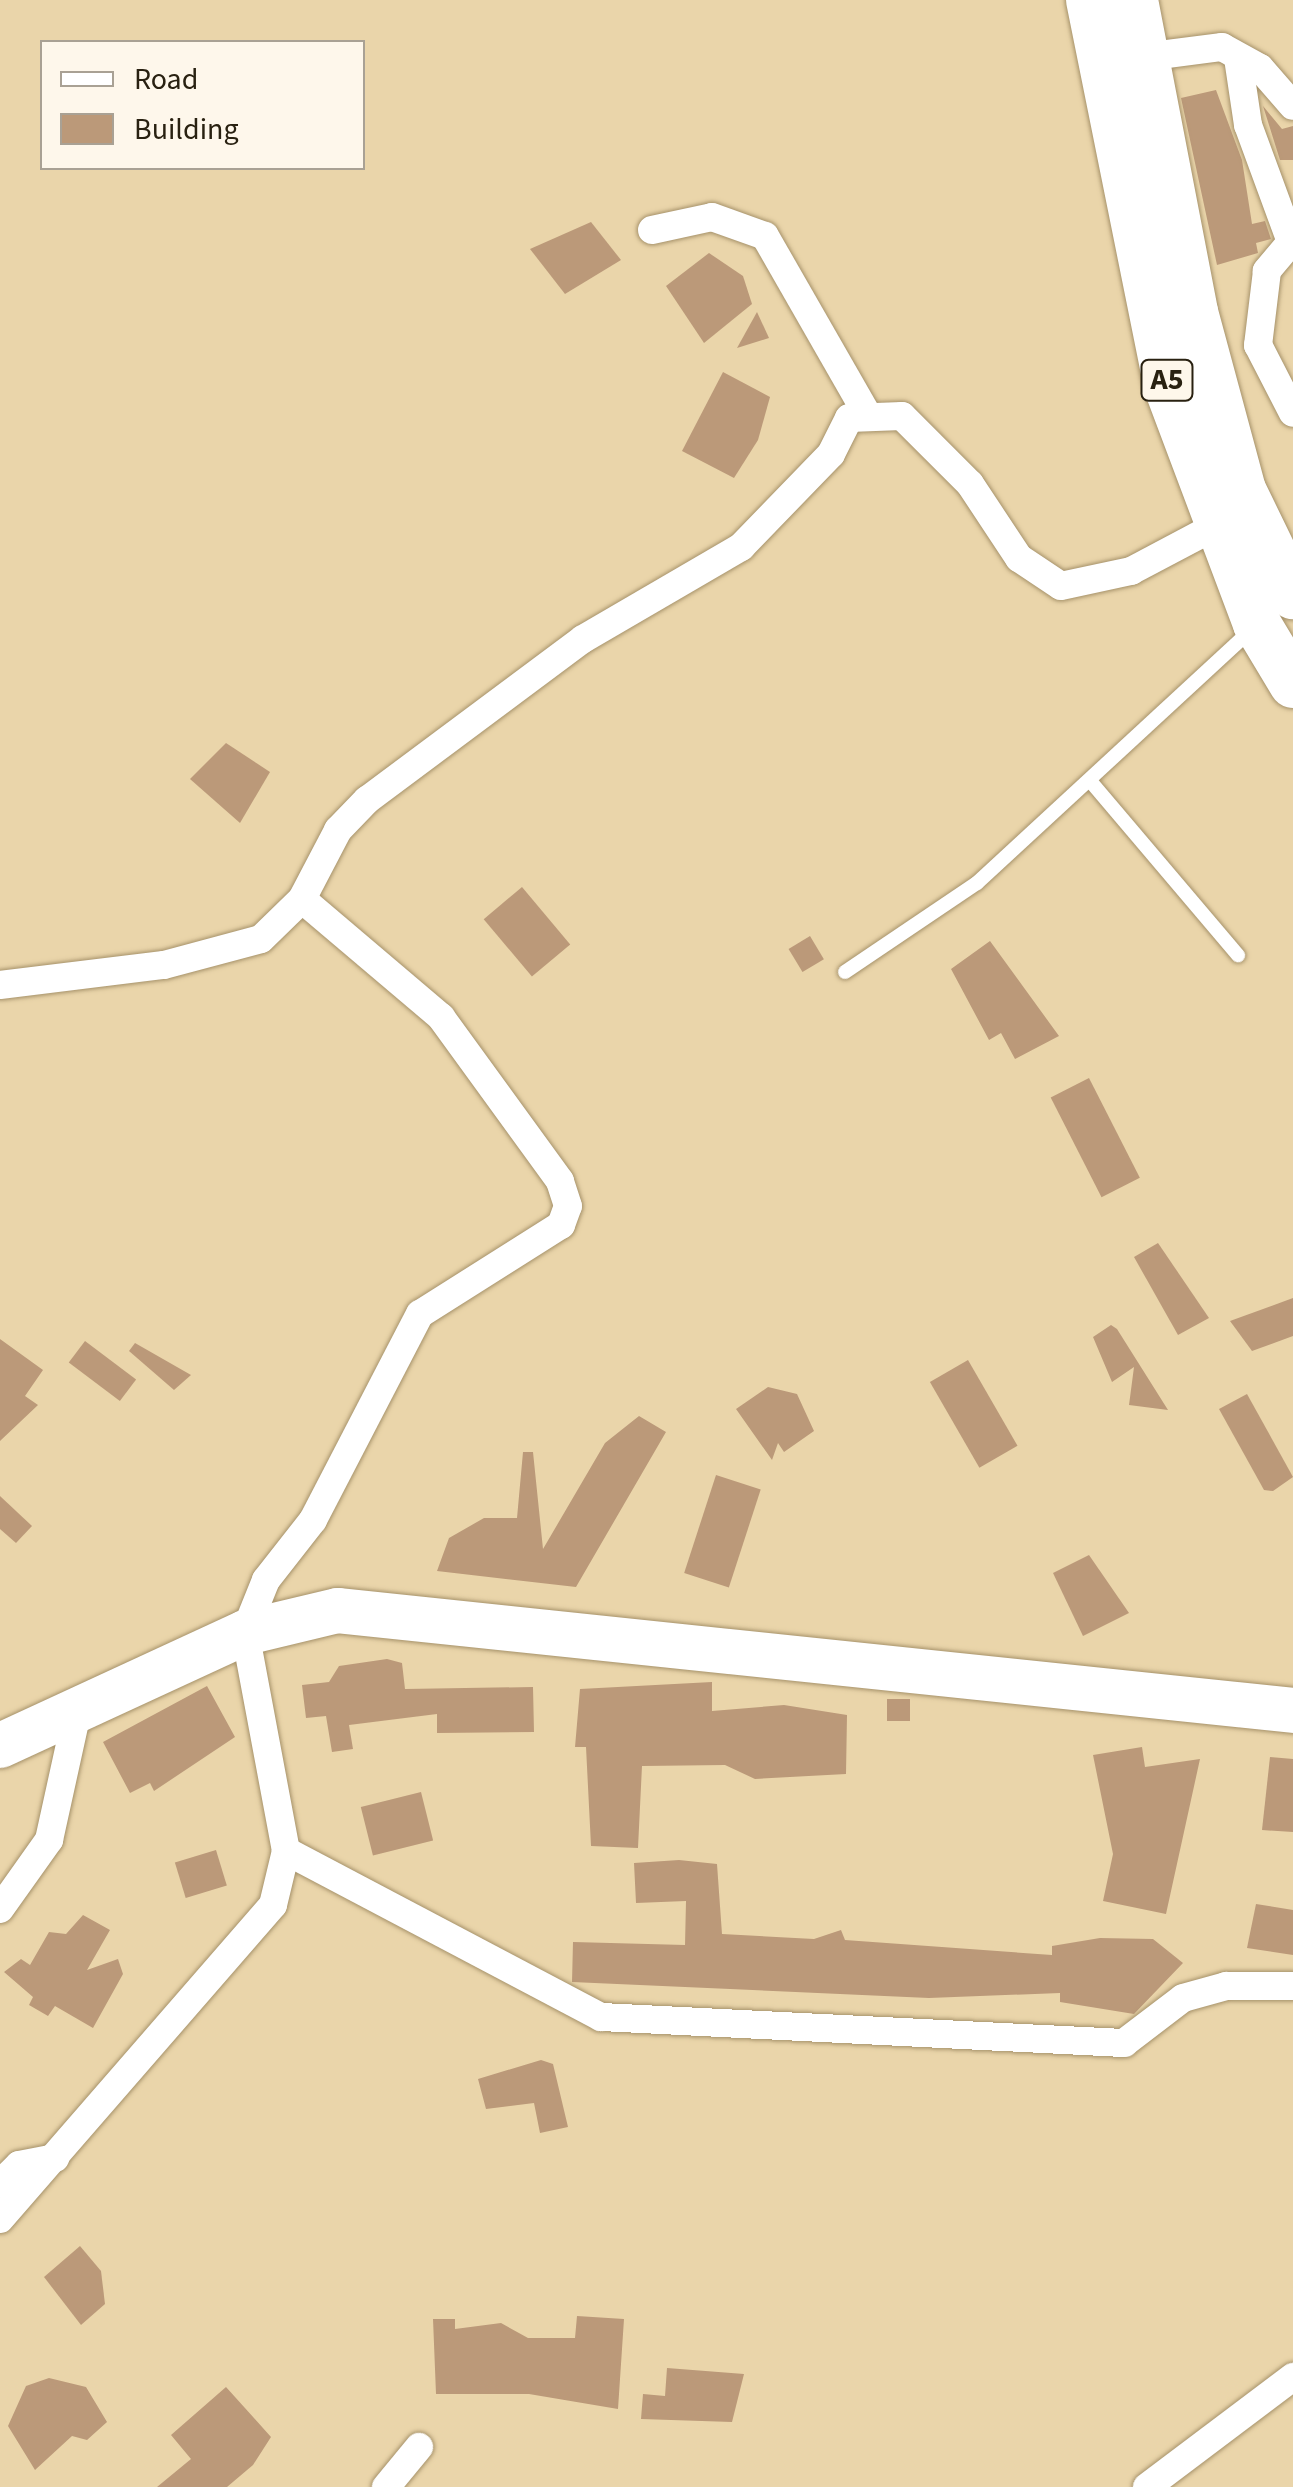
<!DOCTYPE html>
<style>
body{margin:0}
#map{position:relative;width:1293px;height:2487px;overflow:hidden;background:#ead5aa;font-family:"Source Sans 3",sans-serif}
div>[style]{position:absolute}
.building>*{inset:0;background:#bb9979;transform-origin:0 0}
.roads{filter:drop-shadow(0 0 2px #a6926a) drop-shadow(0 0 2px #a6926a)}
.service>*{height:14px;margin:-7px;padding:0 7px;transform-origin:7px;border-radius:7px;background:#fff}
.minor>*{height:28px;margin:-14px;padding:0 14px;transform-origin:14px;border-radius:14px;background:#fff}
.primary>*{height:45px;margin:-22.5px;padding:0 22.5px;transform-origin:22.5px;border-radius:22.5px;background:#fff}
.trunk>*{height:48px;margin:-24px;padding:0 24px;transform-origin:24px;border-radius:24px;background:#fff}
span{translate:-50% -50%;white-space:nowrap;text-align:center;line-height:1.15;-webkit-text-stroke:8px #fef7eb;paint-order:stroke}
.shield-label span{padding:2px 8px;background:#fef7eb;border:2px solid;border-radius:8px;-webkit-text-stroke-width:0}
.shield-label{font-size:30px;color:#292111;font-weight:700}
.legend{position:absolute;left:40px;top:40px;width:325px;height:130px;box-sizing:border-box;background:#fef7eb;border:2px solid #a9a194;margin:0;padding:12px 18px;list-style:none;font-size:30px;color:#292111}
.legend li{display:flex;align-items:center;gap:20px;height:50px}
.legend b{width:50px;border:2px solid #a9a194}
</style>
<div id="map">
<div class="building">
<div style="clip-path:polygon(1216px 90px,1242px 160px,1252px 224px,1265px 221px,1271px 239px,1256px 243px,1258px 253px,1217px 265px,1181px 98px)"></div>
<div style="clip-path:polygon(1263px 106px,1282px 129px,1293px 126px,1293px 160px,1280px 160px)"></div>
<div style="clip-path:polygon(591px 222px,621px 260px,565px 294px,530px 249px)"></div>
<div style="clip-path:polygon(709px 253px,743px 276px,752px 304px,704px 343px,666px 286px)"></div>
<div style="clip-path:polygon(757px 312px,769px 338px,737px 348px)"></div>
<div style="clip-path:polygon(723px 372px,770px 397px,758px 440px,734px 478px,682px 451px)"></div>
<div style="clip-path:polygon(226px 743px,270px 772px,240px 823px,190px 779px)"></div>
<div style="left:522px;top:887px;width:75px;height:50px;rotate:50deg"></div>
<div style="left:810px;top:936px;width:27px;height:25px;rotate:59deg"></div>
<div style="clip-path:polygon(990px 941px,1059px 1036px,1015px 1059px,1001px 1033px,989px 1040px,951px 969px)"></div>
<div style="left:1089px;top:1078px;width:112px;height:43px;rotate:63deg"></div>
<div style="clip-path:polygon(1158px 1243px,1209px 1318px,1178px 1335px,1134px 1257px)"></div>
<div style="clip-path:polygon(1293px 1298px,1293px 1336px,1252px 1351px,1230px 1321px)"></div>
<div style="clip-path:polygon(1111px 1325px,1117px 1329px,1168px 1410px,1129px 1405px,1134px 1367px,1112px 1382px,1093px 1337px)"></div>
<div style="clip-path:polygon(0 1339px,43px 1370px,25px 1396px,38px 1405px,0 1441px)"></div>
<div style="left:85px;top:1341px;width:64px;height:27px;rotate:37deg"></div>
<div style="clip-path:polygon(135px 1343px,191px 1375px,174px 1390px,129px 1351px)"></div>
<div style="left:968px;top:1360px;width:99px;height:44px;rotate:60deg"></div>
<div style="clip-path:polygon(768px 1387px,797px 1394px,814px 1431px,784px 1452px,778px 1443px,772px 1460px,736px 1409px)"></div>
<div style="clip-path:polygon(1247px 1394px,1293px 1477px,1273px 1491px,1264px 1490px,1219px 1409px)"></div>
<div style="clip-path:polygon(639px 1416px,666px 1432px,576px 1587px,437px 1571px,449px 1538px,484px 1518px,517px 1518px,523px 1452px,533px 1452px,543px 1549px,605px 1443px)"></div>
<div style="left:716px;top:1475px;width:47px;height:103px;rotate:18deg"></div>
<div style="clip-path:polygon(0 1496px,32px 1526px,16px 1543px,0 1529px)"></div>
<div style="clip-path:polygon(1089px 1555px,1129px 1613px,1083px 1636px,1053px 1573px)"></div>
<div style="clip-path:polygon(387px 1659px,402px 1663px,405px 1689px,533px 1687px,534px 1732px,437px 1733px,437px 1714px,349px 1725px,353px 1749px,332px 1752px,326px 1716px,306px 1718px,302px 1685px,329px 1682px,339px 1666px)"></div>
<div style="clip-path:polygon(712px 1682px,712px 1711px,784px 1705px,847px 1715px,846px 1774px,755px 1779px,725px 1765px,642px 1766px,638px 1848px,591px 1846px,586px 1747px,575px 1747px,580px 1689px)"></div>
<div style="clip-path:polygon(207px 1686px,235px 1737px,154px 1791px,150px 1783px,130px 1793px,103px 1742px)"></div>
<div style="left:887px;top:1699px;width:23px;height:22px"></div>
<div style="clip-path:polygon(1142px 1747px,1145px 1767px,1200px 1759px,1166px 1914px,1103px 1901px,1113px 1854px,1093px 1755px)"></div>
<div style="clip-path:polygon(1270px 1757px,1293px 1759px,1293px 1832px,1262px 1830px)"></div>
<div style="left:421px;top:1792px;width:50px;height:62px;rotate:76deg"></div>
<div style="left:216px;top:1850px;width:37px;height:43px;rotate:73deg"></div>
<div style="clip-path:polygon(679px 1860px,717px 1864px,722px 1934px,814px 1939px,841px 1930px,845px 1940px,1052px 1955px,1052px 1946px,1100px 1938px,1153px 1939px,1183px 1963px,1134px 2014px,1060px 2002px,1060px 1993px,929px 1998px,572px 1982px,573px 1942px,685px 1945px,686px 1901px,636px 1903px,634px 1863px)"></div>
<div style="clip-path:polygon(1256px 1904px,1293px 1910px,1293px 1955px,1247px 1948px)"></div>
<div style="clip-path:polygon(83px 1915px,110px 1930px,87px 1970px,118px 1959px,123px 1974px,93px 2028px,55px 2006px,48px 2016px,29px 2005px,33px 1997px,4px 1972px,21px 1959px,30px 1965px,49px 1932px,66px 1934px)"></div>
<div style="clip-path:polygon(541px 2060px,553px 2064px,568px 2127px,540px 2133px,534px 2103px,486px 2109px,478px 2079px)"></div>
<div style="clip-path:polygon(80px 2246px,101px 2271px,105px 2304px,81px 2325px,44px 2277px)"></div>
<div style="clip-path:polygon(577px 2316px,624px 2319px,618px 2409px,529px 2394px,436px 2394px,433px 2319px,455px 2319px,455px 2329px,501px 2323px,528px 2338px,575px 2338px)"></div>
<div style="clip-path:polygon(667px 2368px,744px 2374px,732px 2422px,641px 2419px,643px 2394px,665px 2396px)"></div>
<div style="clip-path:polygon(49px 2378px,86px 2387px,107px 2422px,87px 2440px,72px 2436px,35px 2470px,8px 2426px,26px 2386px)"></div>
<div style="clip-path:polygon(226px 2387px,271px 2437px,253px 2465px,227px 2487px,157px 2487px,191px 2459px,171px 2435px)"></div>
</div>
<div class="roads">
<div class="service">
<div style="left:1092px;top:783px;width:226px;rotate:49.7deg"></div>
<div style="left:845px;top:972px;width:159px;rotate:-34deg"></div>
<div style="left:977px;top:883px;width:376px;rotate:-42.7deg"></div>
</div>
<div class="minor">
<div style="left:1144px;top:57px;width:79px;rotate:-7.3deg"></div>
<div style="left:1222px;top:47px;width:43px;rotate:28.9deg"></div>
<div style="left:1260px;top:68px;width:50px;rotate:49deg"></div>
<div style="left:1238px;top:58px;width:68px;rotate:81.5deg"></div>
<div style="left:1248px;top:125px;width:125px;rotate:69.8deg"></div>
<div style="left:1291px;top:242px;width:38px;rotate:130deg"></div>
<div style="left:1267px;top:271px;width:75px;rotate:96.9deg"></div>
<div style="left:1258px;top:345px;width:76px;rotate:62.8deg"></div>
<div style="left:652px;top:230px;width:61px;rotate:-12.2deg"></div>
<div style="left:712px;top:217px;width:56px;rotate:19.7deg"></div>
<div style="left:765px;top:236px;width:203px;rotate:60.2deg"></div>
<div style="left:0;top:985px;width:165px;rotate:-7deg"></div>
<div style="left:164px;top:965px;width:100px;rotate:-15deg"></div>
<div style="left:261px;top:939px;width:57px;rotate:-44.3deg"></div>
<div style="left:302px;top:899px;width:78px;rotate:-62.4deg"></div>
<div style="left:338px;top:830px;width:42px;rotate:-46deg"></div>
<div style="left:367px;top:800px;width:269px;rotate:-36.7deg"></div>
<div style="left:583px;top:639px;width:183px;rotate:-30.2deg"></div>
<div style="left:741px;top:547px;width:129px;rotate:-45.9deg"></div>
<div style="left:831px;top:454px;width:40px;rotate:-63.4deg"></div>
<div style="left:849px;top:418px;width:53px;rotate:-2.2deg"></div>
<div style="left:902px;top:416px;width:96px;rotate:45deg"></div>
<div style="left:970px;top:484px;width:89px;rotate:56.5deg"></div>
<div style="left:1019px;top:558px;width:50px;rotate:33.7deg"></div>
<div style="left:1061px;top:586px;width:72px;rotate:-12.1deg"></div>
<div style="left:1131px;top:571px;width:96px;rotate:-27.9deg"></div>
<div style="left:286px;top:1851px;width:356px;rotate:27.8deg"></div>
<div style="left:601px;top:2017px;width:524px;rotate:2.85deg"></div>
<div style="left:1124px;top:2043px;width:74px;rotate:-37.3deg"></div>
<div style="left:1183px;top:1998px;width:45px;rotate:-15.6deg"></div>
<div style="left:1226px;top:1986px;width:67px"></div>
<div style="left:0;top:1909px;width:85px;rotate:-54.6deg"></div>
<div style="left:49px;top:1840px;width:135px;rotate:-77.6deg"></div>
<div style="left:0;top:2184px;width:27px;rotate:-45deg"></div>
<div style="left:19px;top:2165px;width:37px;rotate:-11deg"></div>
<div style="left:0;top:2219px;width:416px;rotate:-49deg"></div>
<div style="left:273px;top:1905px;width:56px;rotate:-76.5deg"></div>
<div style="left:286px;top:1851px;width:223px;rotate:-100.6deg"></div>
<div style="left:245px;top:1632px;width:56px;rotate:-68deg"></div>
<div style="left:266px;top:1580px;width:76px;rotate:-51.9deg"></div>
<div style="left:313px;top:1520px;width:232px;rotate:-62.6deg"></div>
<div style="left:420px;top:1314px;width:167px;rotate:-32.3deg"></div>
<div style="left:561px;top:1225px;width:20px;rotate:-70deg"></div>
<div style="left:568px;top:1206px;width:26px;rotate:-108deg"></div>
<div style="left:560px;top:1181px;width:203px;rotate:-126deg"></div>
<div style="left:441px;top:1017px;width:182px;rotate:-139.7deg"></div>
<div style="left:386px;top:2487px;width:52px;rotate:-50.5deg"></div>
<div style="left:1147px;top:2487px;width:183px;rotate:-37deg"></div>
</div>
<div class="primary">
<div style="left:0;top:1745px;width:270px;rotate:-24.8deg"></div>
<div style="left:245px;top:1632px;width:95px;rotate:-13.4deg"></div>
<div style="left:337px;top:1610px;width:961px;rotate:5.97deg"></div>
</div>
<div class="trunk">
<div style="left:1090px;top:0;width:395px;rotate:78.6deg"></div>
<div style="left:1168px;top:387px;width:253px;rotate:69.4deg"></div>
<div style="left:1257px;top:624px;width:70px;rotate:59deg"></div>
<div style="left:1134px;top:0;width:318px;rotate:79.1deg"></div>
<div style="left:1194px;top:312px;width:184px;rotate:74.9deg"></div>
<div style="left:1242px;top:490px;width:117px;rotate:64.1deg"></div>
</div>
</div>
<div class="shield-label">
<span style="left:1167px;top:380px">A5</span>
</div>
<ul class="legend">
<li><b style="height:12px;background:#fff"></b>Road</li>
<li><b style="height:28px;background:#bb9979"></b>Building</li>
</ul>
</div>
